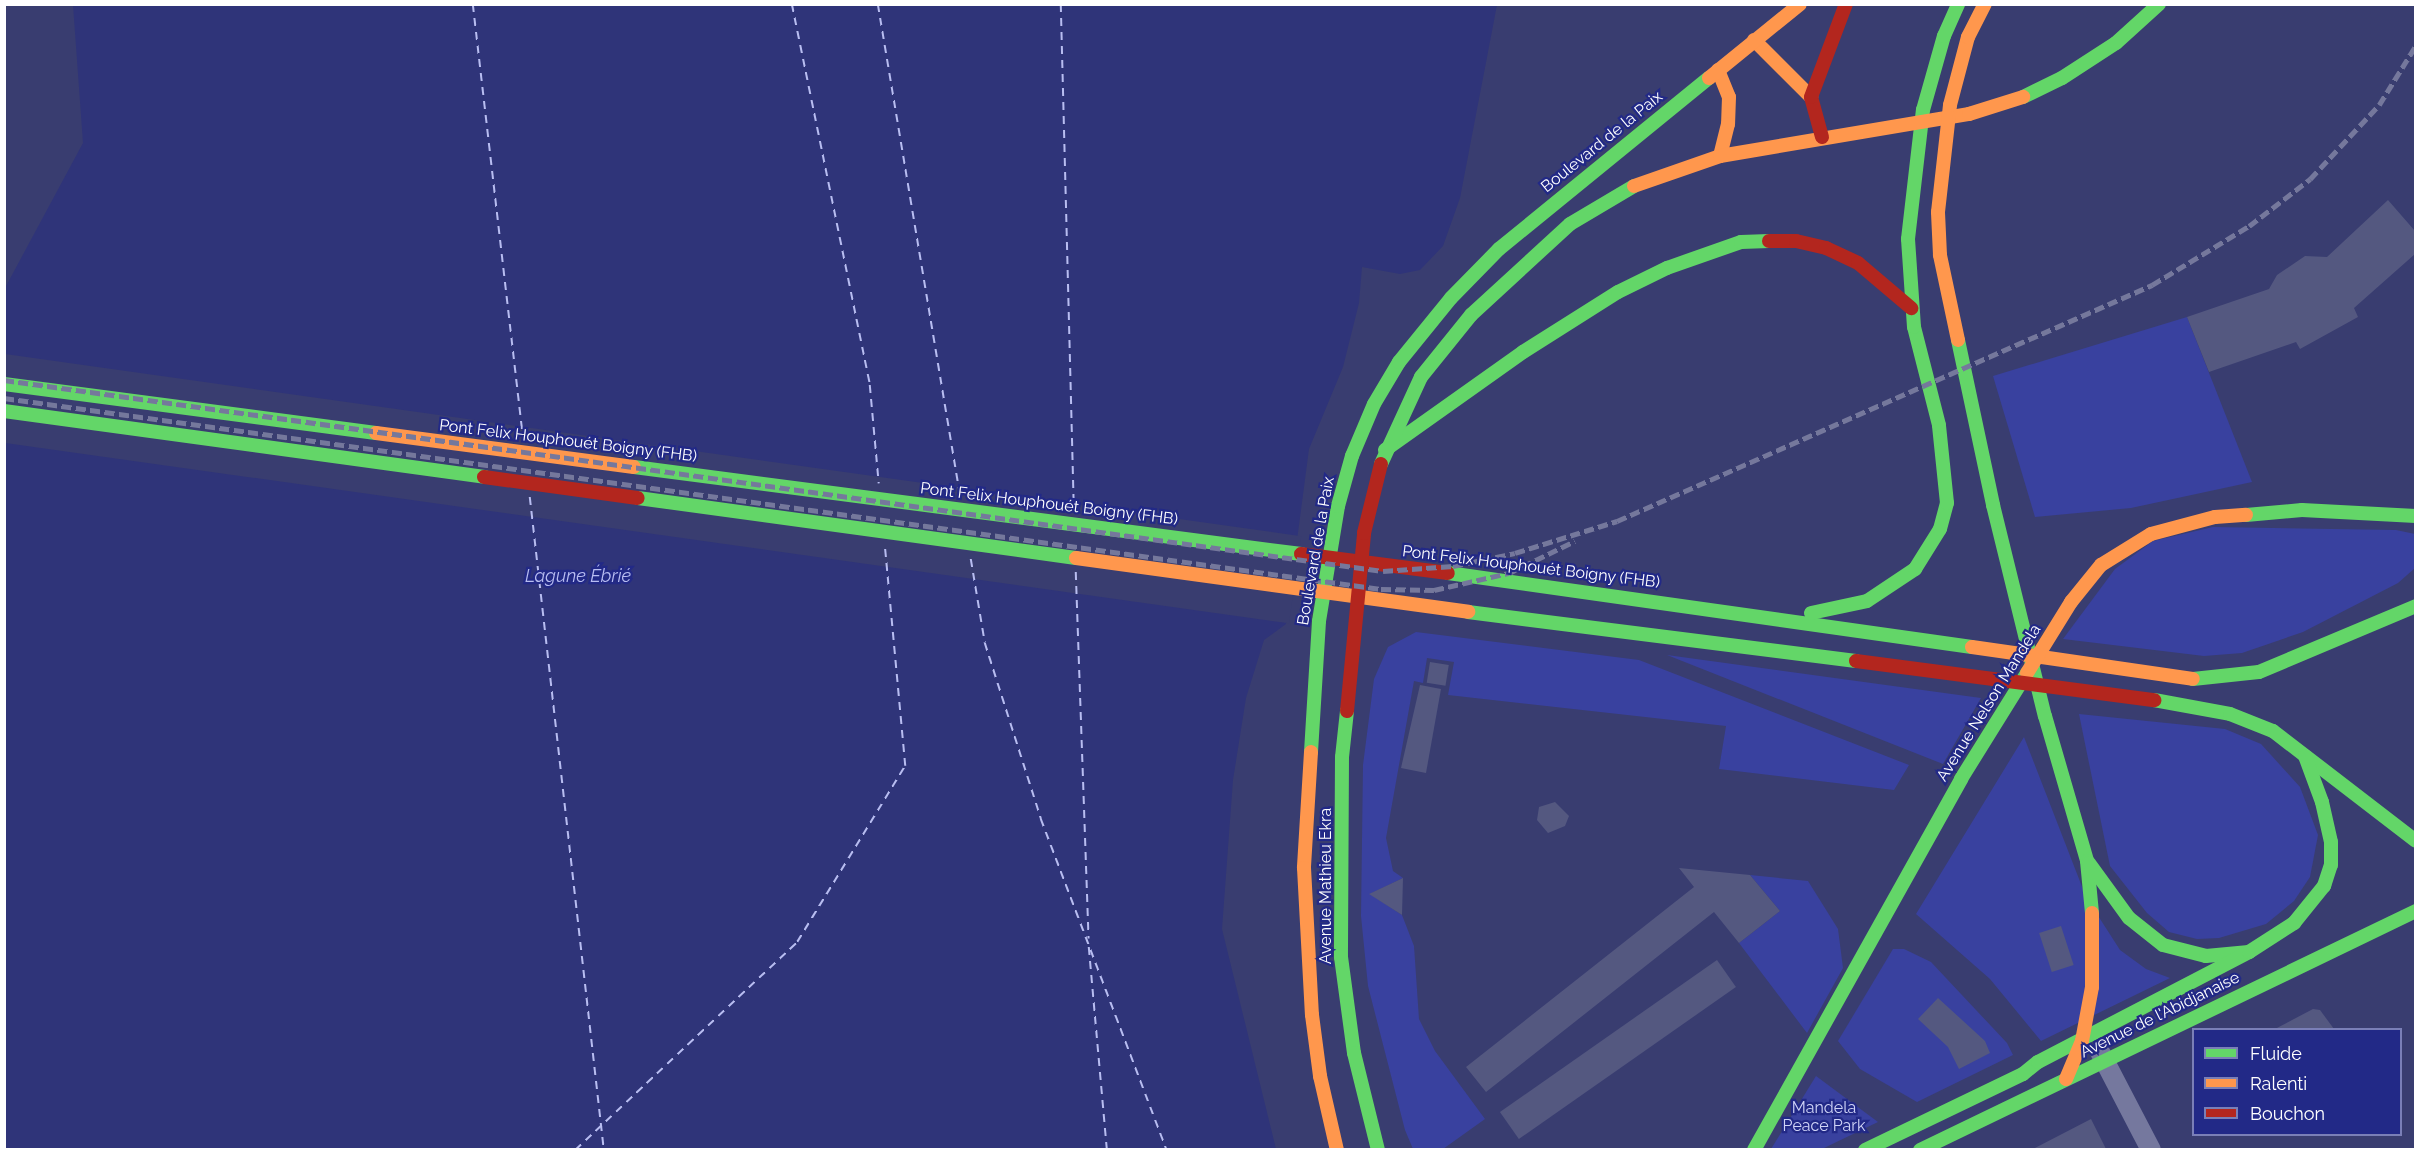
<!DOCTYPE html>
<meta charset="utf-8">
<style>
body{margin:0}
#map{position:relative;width:2420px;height:1154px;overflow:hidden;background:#393d70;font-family:Raleway,sans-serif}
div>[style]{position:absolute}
.green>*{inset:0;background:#39419f}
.water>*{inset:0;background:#2f3479}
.pier>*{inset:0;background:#393d70;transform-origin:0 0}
.ferry>*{height:1.5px;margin-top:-0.75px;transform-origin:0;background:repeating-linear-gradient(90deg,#b8bdf1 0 8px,transparent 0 14px)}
.building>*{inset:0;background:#545880;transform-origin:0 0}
.street>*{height:20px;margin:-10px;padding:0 10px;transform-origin:10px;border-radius:10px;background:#75789e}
.fast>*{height:14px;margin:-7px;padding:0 7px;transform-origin:7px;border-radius:7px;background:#63d668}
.slow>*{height:14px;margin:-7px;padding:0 7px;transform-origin:7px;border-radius:7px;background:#ff974d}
.jam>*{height:14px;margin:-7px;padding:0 7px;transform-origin:7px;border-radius:7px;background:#b3261e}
.rail>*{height:4.5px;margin-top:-2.25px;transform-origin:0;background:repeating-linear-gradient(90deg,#75789c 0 10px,transparent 0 14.5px)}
span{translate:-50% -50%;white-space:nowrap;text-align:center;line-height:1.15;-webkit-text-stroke:4.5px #222987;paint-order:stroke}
.street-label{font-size:16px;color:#fff}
.park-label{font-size:16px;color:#d0d4f7}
.water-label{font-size:18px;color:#b8bdf1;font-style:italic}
.frame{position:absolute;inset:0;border:6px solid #fff;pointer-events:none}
.legend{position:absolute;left:2192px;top:1028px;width:210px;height:108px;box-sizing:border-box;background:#222987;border:2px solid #7a7fb7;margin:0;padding:8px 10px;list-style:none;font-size:18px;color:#fff}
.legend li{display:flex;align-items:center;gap:12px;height:30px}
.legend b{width:30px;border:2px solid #7a7fb7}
</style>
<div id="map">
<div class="green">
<div style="clip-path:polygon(2187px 317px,2252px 482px,2131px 508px,2035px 517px,1993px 376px)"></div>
<div style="clip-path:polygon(2213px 527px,2396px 530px,2415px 534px,2415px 568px,2398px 583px,2303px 632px,2242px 653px,2204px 656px,2063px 639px,2115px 569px,2153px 541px)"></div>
<div style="clip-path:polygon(1416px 632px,1639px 660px,1909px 765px,1894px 790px,1719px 769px,1726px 726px,1448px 695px,1454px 662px,1427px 658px,1423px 683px,1414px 681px,1386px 838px,1393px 871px,1403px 878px,1370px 894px,1402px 915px,1414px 946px,1419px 1019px,1435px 1051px,1485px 1119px,1443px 1149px,1413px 1149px,1405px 1130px,1368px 986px,1361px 916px,1363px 765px,1374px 679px,1388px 647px)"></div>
<div style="clip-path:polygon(1667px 655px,1981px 698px,1943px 764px)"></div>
<div style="clip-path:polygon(2079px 714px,2225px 729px,2261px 744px,2300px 787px,2318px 835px,2310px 877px,2294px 901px,2266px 924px,2219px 938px,2197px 939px,2169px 932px,2147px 913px,2110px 866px)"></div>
<div style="clip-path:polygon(2024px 737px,2086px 897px,2120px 950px,2146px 969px,2170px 978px,2041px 1041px,1990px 979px,1916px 914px)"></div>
<div style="clip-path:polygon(1750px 875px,1808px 881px,1838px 929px,1843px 968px,1807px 1033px,1739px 943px,1780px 911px)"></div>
<div style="clip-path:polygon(1893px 949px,1904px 949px,1931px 962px,2007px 1043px,2013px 1055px,1917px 1102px,1860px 1069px,1838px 1041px)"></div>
<div style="clip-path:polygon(1816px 1076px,1878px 1122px,1822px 1149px,1771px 1149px)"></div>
</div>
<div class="water">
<div style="clip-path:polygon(73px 5px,1497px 5px,1460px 198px,1443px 246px,1420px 270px,1400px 274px,1362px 267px,1359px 303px,1343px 367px,1309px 449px,1286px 624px,1264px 640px,1246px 698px,1233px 780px,1222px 929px,1276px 1149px,5px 1150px,5px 288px,83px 143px)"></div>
</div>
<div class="pier">
<div style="left:5px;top:354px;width:1309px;height:88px;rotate:8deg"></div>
</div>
<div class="ferry">
<div style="left:473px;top:4px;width:435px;rotate:83.4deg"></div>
<div style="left:792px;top:4px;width:389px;rotate:78.4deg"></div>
<div style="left:870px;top:385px;width:99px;rotate:84.8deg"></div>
<div style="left:878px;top:4px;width:498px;rotate:80.5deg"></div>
<div style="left:1061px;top:4px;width:504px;rotate:88.52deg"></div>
<div style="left:530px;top:497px;width:657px;rotate:83.53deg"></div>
<div style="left:971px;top:559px;width:85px;rotate:80.5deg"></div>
<div style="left:985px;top:643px;width:185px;rotate:72.3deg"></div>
<div style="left:1041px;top:819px;width:354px;rotate:69.2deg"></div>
<div style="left:1076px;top:572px;width:367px;rotate:88deg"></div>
<div style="left:1089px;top:947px;width:204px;rotate:84.9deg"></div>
<div style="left:575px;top:1150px;width:304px;rotate:-43.1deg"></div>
<div style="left:797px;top:942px;width:206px;rotate:-58.5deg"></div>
<div style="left:905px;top:766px;width:218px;rotate:-95.3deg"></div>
</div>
<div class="building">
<div style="clip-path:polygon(2388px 200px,2415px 231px,2415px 254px,2354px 308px,2358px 317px,2300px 349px,2296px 342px,2209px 372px,2187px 317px,2269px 289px,2277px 275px,2305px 256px,2327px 257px)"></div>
<div style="left:1430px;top:662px;width:19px;height:21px;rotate:9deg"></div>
<div style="clip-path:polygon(1420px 685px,1441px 689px,1426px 773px,1401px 768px)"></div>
<div style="clip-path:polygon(1555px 802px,1569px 816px,1565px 826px,1548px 833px,1537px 820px,1539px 807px)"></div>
<div style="clip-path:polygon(1679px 868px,1750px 875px,1780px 911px,1739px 943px,1714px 912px,1486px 1092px,1466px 1067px,1694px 887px)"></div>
<div style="clip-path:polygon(1403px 878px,1402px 915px,1369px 894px)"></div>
<div style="left:2061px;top:926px;width:41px;height:23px;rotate:72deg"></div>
<div style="left:1717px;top:960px;width:33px;height:265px;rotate:55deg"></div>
<div style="clip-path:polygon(1938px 998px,1985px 1041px,1990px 1053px,1959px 1069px,1948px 1047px,1918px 1019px)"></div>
<div style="clip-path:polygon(2313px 1009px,2320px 1010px,2334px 1029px,2275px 1029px)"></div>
<div style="clip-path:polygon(2091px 1119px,2106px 1149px,2033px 1149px)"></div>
</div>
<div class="street">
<div style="left:2100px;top:1052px;width:110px;rotate:62.5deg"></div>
</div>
<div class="fast">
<div style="left:2023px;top:97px;width:43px;rotate:-26deg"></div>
<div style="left:2062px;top:78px;width:64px;rotate:-32.9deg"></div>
<div style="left:2116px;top:43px;width:58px;rotate:-42.2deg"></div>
<div style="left:1958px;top:340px;width:169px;rotate:78deg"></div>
<div style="left:1993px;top:505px;width:217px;rotate:76.2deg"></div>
<div style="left:2045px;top:716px;width:151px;rotate:73.8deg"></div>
<div style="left:2087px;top:861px;width:52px;rotate:84.5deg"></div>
<div style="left:4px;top:384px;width:375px;rotate:7.5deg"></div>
<div style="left:4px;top:411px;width:485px;rotate:7.8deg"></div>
<div style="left:1385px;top:450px;width:169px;rotate:-35.4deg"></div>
<div style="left:1523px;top:352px;width:112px;rotate:-32.3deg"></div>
<div style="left:1618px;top:292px;width:55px;rotate:-26.1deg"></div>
<div style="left:1667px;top:268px;width:78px;rotate:-19.4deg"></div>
<div style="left:1741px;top:242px;width:28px;rotate:-2deg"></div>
<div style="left:1381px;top:464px;width:96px;rotate:-65.3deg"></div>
<div style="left:1421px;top:377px;width:80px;rotate:-51.1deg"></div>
<div style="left:1471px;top:315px;width:134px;rotate:-42.6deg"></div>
<div style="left:1570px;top:224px;width:74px;rotate:-30.7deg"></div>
<div style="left:634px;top:467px;width:673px;rotate:7.43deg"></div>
<div style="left:638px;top:498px;width:442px;rotate:7.8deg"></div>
<div style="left:2246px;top:515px;width:56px;rotate:-5.1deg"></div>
<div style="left:2302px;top:510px;width:114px;rotate:3deg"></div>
<div style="left:1448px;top:573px;width:529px;rotate:8.04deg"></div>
<div style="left:1468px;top:612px;width:391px;rotate:7.2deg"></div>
<div style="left:1811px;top:613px;width:57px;rotate:-12.1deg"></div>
<div style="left:1867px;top:601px;width:58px;rotate:-33.7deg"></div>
<div style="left:1915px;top:569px;width:47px;rotate:-58deg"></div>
<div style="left:1940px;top:529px;width:27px;rotate:-75deg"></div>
<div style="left:1947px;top:503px;width:78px;rotate:-95.9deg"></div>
<div style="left:1939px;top:425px;width:101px;rotate:-104.3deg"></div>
<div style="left:1914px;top:327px;width:88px;rotate:-93.9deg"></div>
<div style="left:1908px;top:239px;width:130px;rotate:-83.4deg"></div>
<div style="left:1923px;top:110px;width:77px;rotate:-74.2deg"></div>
<div style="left:1944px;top:36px;width:35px;rotate:-66deg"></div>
<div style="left:2193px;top:679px;width:66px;rotate:-6.1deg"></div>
<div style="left:2259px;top:672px;width:170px;rotate:-22.8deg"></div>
<div style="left:2154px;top:700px;width:77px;rotate:10.4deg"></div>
<div style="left:2230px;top:714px;width:46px;rotate:21.6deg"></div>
<div style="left:2273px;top:731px;width:180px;rotate:37.6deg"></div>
<div style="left:1347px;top:711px;width:46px;rotate:96.2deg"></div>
<div style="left:1342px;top:757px;width:200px;rotate:90.3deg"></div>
<div style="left:1341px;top:957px;width:97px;rotate:82.3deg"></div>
<div style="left:1354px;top:1053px;width:100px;rotate:76.1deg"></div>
<div style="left:1311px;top:752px;width:131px;rotate:-86.5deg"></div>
<div style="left:1319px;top:621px;width:117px;rotate:-80.6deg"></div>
<div style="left:1338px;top:506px;width:52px;rotate:-74.4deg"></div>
<div style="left:1352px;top:456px;width:56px;rotate:-67.1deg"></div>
<div style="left:1374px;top:404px;width:49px;rotate:-59.2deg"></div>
<div style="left:1399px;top:362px;width:82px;rotate:-50.9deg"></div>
<div style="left:1451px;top:298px;width:69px;rotate:-45.6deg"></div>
<div style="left:1499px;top:249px;width:271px;rotate:-39.2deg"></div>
<div style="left:2089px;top:863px;width:68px;rotate:54deg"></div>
<div style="left:2129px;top:918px;width:43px;rotate:38.5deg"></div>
<div style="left:2163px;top:945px;width:44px;rotate:14.3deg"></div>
<div style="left:2206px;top:956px;width:43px;rotate:-5.3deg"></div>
<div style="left:1754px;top:1150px;width:425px;rotate:-60.8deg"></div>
<div style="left:1961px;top:779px;width:125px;rotate:-58.1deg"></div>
<div style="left:1865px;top:1150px;width:175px;rotate:-25.7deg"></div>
<div style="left:2023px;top:1074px;width:19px;rotate:-39deg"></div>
<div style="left:2038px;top:1062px;width:238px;rotate:-27.5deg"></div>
<div style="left:2249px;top:952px;width:54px;rotate:-32.8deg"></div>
<div style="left:2294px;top:923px;width:48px;rotate:-51deg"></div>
<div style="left:2324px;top:886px;width:22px;rotate:-72deg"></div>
<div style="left:2331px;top:865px;width:23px;rotate:-90deg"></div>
<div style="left:2331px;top:842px;width:41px;rotate:-102.7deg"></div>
<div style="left:2322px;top:802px;width:49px;rotate:-110.3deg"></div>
<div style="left:1920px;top:1150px;width:551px;rotate:-25.73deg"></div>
</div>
<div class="slow">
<div style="left:1754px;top:40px;width:81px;rotate:45deg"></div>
<div style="left:1718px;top:70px;width:29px;rotate:68deg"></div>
<div style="left:1729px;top:97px;width:27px;rotate:92deg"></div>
<div style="left:1728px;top:124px;width:33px;rotate:104deg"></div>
<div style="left:1709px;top:78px;width:117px;rotate:-39.1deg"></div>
<div style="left:1634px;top:186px;width:91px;rotate:-19.2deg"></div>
<div style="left:1720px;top:156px;width:253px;rotate:-9.6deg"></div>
<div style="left:1969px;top:114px;width:57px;rotate:-17.5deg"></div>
<div style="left:1958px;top:340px;width:87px;rotate:-102deg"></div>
<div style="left:1940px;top:255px;width:43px;rotate:-92.7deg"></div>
<div style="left:1938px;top:212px;width:108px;rotate:-83.6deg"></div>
<div style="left:1950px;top:105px;width:70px;rotate:-75.2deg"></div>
<div style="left:1968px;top:37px;width:37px;rotate:-63deg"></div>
<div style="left:376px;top:433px;width:260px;rotate:7.5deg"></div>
<div style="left:1076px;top:558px;width:396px;rotate:7.8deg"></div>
<div style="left:1972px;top:647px;width:223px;rotate:8.2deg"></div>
<div style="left:2027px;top:673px;width:84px;rotate:-58.2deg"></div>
<div style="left:2071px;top:602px;width:48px;rotate:-51deg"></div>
<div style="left:2101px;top:565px;width:59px;rotate:-31.8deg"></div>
<div style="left:2151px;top:534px;width:66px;rotate:-14.9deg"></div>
<div style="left:2215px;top:517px;width:31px;rotate:-4deg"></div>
<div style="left:1311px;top:752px;width:116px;rotate:93.5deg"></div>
<div style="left:1304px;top:868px;width:147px;rotate:86.9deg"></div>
<div style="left:1312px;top:1015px;width:62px;rotate:82.5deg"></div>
<div style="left:1320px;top:1076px;width:76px;rotate:77.1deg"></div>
<div style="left:2066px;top:1079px;width:41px;rotate:-67.2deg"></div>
<div style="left:2082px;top:1041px;width:55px;rotate:-79.5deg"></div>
<div style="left:2092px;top:987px;width:74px;rotate:-90deg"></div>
</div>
<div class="jam">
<div style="left:1822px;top:137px;width:41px;rotate:-105.4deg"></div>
<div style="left:1811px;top:97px;width:99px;rotate:-69.4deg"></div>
<div style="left:1769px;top:241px;width:27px"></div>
<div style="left:1796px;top:241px;width:31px;rotate:13deg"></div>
<div style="left:1826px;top:248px;width:35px;rotate:25deg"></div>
<div style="left:1858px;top:263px;width:70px;rotate:40.3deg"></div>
<div style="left:484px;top:477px;width:155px;rotate:7.8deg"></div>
<div style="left:1301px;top:554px;width:148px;rotate:7.4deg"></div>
<div style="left:1856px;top:661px;width:301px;rotate:7.5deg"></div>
<div style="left:1347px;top:711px;width:179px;rotate:-84.5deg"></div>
<div style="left:1364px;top:533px;width:71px;rotate:-76.2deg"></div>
</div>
<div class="rail">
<div style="left:4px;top:380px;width:1392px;rotate:7.89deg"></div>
<div style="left:1383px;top:571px;width:70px;rotate:-4.1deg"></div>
<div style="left:1453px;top:566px;width:63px;rotate:-11.8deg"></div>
<div style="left:1515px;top:553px;width:107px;rotate:-17.4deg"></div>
<div style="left:1617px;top:521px;width:585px;rotate:-23.8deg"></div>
<div style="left:2152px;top:285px;width:114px;rotate:-31.3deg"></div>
<div style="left:2249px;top:226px;width:77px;rotate:-37.6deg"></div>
<div style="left:2310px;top:179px;width:101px;rotate:-47deg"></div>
<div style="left:2379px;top:105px;width:70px;rotate:-58.3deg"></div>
<div style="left:4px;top:398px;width:1390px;rotate:7.9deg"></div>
<div style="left:1381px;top:589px;width:53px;rotate:1.1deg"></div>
<div style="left:1434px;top:590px;width:77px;rotate:-12.8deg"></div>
<div style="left:1509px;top:573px;width:73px;rotate:-25.9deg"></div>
</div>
<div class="street-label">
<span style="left:1602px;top:142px;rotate:-39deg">Boulevard de la Paix</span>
<span style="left:568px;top:441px;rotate:7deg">Pont Felix Houphouét Boigny (FHB)</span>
<span style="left:1049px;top:504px;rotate:7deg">Pont Felix Houphouét Boigny (FHB)</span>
<span style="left:1316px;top:551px;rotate:-80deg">Boulevard de la Paix</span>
<span style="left:1531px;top:567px;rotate:7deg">Pont Felix Houphouét Boigny (FHB)</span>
<span style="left:1989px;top:703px;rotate:-58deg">Avenue Nelson Mandela</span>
<span style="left:1326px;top:886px;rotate:-90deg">Avenue Mathieu Ekra</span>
<span style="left:2160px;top:1015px;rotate:-26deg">Avenue de l'Abidjanaise</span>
</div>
<div class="park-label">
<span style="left:1824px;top:1117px">Mandela<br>Peace Park</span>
</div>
<div class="water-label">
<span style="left:578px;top:576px">Lagune Ébrié</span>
</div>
<div class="frame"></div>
<ul class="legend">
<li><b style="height:8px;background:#63d668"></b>Fluide</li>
<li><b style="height:8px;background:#ff974d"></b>Ralenti</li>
<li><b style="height:8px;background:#b3261e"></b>Bouchon</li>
</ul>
</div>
